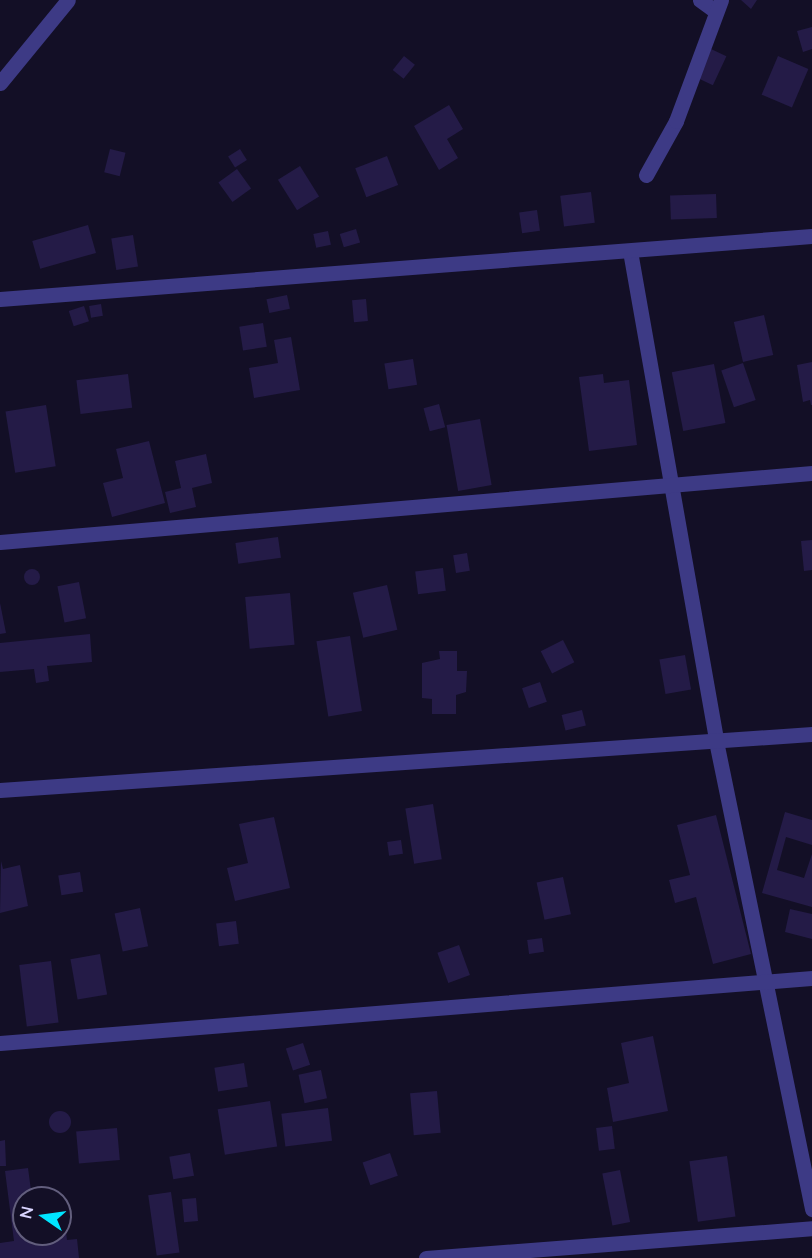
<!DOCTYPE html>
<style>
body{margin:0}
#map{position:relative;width:812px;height:1258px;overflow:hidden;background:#130f26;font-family:Lato,sans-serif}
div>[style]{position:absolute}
.building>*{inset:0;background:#241b47;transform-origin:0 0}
.round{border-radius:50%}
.minor>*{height:15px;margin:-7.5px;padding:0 7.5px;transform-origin:7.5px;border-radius:7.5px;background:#3d3a85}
span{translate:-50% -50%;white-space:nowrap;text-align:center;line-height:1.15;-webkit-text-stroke:5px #130f26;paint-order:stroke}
.north{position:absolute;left:12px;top:1186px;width:60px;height:60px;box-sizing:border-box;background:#130f26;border:2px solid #625e7d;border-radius:50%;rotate:283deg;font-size:16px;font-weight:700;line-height:24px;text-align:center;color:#d9d4ff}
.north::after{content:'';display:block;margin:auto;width:21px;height:27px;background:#00e5ff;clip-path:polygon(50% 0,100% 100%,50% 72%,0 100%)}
</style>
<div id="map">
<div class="building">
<div style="clip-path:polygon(741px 0,757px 0,751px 9px)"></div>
<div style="clip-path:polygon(812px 27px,812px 49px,803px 52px,797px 31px)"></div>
<div style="left:711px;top:49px;width:17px;height:32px;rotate:25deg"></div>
<div style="left:404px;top:56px;width:14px;height:18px;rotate:39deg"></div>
<div style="left:778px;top:56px;width:33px;height:42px;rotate:23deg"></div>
<div style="clip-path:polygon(449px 105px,463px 129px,447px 139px,458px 158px,439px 170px,414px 126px)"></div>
<div style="left:110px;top:149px;width:16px;height:24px;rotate:14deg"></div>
<div style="left:240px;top:149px;width:13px;height:14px;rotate:58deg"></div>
<div style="left:387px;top:156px;width:31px;height:34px;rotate:69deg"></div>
<div style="left:300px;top:166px;width:36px;height:26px;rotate:58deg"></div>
<div style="left:237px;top:169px;width:24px;height:23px;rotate:54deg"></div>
<div style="left:591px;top:192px;width:31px;height:31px;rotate:83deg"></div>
<div style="left:716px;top:194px;width:24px;height:46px;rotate:88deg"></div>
<div style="left:537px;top:210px;width:21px;height:18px;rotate:82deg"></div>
<div style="left:88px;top:225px;width:29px;height:58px;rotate:74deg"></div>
<div style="left:356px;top:229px;width:14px;height:17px;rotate:73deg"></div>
<div style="left:328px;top:231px;width:14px;height:15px;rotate:78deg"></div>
<div style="left:133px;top:235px;width:32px;height:22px;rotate:81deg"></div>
<div style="left:287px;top:295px;width:14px;height:21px;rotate:78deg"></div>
<div style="left:366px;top:299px;width:22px;height:14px;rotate:85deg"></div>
<div style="left:101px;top:304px;width:12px;height:12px;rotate:81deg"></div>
<div style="left:84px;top:306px;width:16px;height:16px;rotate:72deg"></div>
<div style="left:764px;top:315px;width:41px;height:31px;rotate:77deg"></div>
<div style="left:263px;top:323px;width:24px;height:24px;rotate:81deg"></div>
<div style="clip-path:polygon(291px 337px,300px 390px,254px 398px,249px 368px,278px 363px,274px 340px)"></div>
<div style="left:413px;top:359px;width:26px;height:29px;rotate:81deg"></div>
<div style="clip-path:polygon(812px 362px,812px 405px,811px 405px,810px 400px,803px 402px,797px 365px)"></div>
<div style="left:743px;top:363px;width:39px;height:23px;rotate:71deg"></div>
<div style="left:714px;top:364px;width:60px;height:43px;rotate:79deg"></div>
<div style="left:128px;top:374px;width:34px;height:52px;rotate:83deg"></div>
<div style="clip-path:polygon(603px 374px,604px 383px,629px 380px,637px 445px,589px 451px,579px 377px)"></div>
<div style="left:439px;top:404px;width:24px;height:16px;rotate:75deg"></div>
<div style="left:46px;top:405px;width:62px;height:41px;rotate:81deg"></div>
<div style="left:480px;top:419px;width:67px;height:34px;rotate:80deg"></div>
<div style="clip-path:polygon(149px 441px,165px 503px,112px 517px,103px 483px,123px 478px,116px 449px)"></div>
<div style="clip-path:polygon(206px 454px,212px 483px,192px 488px,196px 507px,170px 513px,165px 492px,181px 488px,175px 461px)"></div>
<div style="left:278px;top:537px;width:21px;height:43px;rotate:82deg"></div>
<div style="clip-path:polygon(812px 540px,812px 570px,804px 571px,801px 541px)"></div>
<div style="left:467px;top:553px;width:18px;height:14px;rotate:81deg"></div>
<div style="left:443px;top:568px;width:23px;height:28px;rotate:83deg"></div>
<div class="round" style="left:24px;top:569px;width:16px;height:16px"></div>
<div style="left:79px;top:582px;width:37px;height:22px;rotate:79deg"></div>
<div style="left:387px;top:585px;width:46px;height:35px;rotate:77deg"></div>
<div style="left:290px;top:593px;width:52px;height:45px;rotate:85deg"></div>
<div style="clip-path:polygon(0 603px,6px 633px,0 634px)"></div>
<div style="clip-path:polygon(90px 634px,92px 662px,47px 666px,49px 681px,36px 683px,34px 669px,0 672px,0 643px)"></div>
<div style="left:350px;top:636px;width:76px;height:34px;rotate:81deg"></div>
<div style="left:563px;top:640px;width:25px;height:25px;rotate:63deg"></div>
<div style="clip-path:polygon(439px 651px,457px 651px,457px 671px,467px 671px,466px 692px,456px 695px,456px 714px,432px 714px,432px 699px,422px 698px,422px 663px,440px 659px)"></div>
<div style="left:685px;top:655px;width:35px;height:26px;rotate:80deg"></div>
<div style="left:540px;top:682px;width:21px;height:19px;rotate:71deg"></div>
<div style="left:582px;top:710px;width:16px;height:21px;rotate:76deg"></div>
<div style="left:433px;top:804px;width:56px;height:28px;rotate:81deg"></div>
<div style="clip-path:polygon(785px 812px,812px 820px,812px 845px,786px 837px,777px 870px,804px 878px,812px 854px,812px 907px,762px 893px)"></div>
<div style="clip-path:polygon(716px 815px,751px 954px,713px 964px,696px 897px,675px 903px,669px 880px,690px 875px,677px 825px)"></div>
<div style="clip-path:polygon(274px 817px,290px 888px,235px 901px,227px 868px,248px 863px,239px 824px)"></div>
<div style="left:401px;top:840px;width:14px;height:14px;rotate:82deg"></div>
<div style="clip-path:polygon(1px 861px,3px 869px,20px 865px,28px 906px,0 913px)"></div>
<div style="left:80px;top:872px;width:20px;height:22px;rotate:81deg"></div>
<div style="left:563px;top:877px;width:38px;height:27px;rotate:78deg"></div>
<div style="left:140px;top:908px;width:39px;height:26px;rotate:78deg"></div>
<div style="clip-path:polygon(790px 909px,812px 914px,812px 939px,785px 932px)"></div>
<div style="left:236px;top:921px;width:23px;height:20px;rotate:83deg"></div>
<div style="left:542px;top:938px;width:14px;height:15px;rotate:82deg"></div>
<div style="left:459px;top:945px;width:32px;height:23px;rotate:70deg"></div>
<div style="left:100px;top:954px;width:41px;height:30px;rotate:80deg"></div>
<div style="left:51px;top:961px;width:62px;height:32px;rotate:83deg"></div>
<div style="clip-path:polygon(653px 1036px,668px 1111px,613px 1122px,607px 1088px,629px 1083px,621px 1043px)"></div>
<div style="left:303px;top:1043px;width:23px;height:18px;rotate:72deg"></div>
<div style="left:244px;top:1063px;width:24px;height:30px;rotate:81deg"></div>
<div style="left:321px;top:1070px;width:29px;height:23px;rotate:78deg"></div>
<div style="left:437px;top:1091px;width:42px;height:27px;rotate:85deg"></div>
<div style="left:270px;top:1101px;width:46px;height:53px;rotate:81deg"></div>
<div style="left:328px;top:1108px;width:33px;height:47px;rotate:83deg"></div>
<div class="round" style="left:49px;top:1111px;width:22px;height:22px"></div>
<div style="left:612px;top:1126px;width:23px;height:16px;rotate:83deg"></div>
<div style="left:117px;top:1128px;width:32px;height:41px;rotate:85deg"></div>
<div style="clip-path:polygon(5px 1140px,6px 1166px,0 1166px,0 1141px)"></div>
<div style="left:190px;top:1153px;width:23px;height:21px;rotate:80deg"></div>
<div style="left:390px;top:1153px;width:24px;height:29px;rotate:71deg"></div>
<div style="left:727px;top:1156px;width:61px;height:38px;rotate:82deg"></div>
<div style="clip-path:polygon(28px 1168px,32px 1198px,24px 1198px,24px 1234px,60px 1234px,62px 1199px,67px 1240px,77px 1239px,79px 1258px,0 1258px,0 1243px,14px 1241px,5px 1171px)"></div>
<div style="left:620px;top:1170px;width:53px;height:18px;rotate:79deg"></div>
<div style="left:171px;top:1192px;width:61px;height:23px;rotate:82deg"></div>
<div style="left:196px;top:1198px;width:23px;height:14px;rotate:85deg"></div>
</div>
<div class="minor">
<div style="left:700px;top:0;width:17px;rotate:36deg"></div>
<div style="left:0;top:83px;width:107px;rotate:-50.7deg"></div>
<div style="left:646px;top:175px;width:62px;rotate:-60.9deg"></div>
<div style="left:676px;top:121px;width:129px;rotate:-69.6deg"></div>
<div style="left:630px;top:251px;width:497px;rotate:80deg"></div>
<div style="left:716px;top:741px;width:478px;rotate:78.4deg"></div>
<div style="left:0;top:299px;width:814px;rotate:-4.44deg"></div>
<div style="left:0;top:542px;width:815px;rotate:-4.86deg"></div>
<div style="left:0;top:790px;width:814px;rotate:-3.95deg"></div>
<div style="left:0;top:1043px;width:815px;rotate:-4.58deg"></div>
<div style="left:426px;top:1258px;width:387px;rotate:-4.4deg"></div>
</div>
<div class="north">N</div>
</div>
